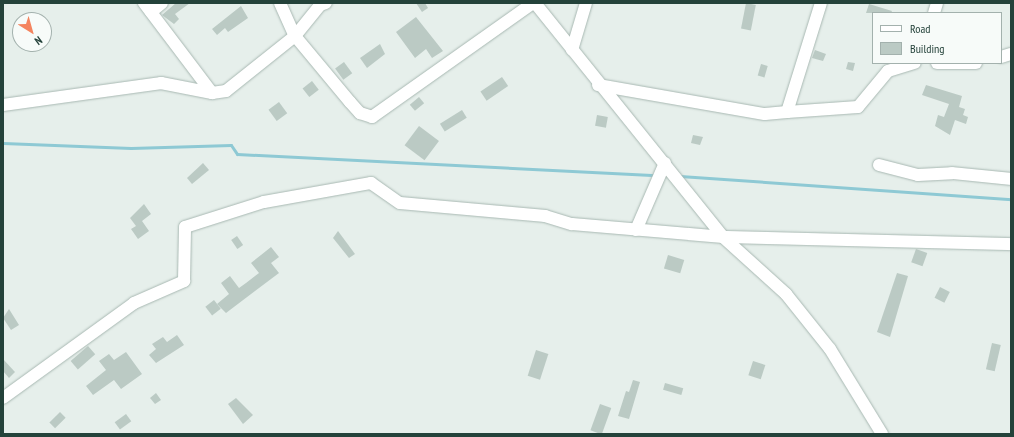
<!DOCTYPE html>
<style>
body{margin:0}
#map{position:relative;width:1014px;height:437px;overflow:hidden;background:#e6efeb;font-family:"PT Sans Narrow",sans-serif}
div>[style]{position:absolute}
.stream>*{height:3px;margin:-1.5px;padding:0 1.5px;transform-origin:1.5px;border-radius:1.5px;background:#8ec9d4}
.building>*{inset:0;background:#bbcac4;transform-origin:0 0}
.roads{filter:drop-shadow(0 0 1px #a8b8b2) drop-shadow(0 0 1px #a8b8b2)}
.minor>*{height:12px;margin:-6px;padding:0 6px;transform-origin:6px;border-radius:6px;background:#fff}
span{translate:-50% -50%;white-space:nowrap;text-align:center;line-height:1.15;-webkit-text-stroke:3.5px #f7fbf9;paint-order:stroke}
.frame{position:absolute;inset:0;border:4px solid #24423a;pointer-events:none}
.legend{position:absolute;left:872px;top:12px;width:130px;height:52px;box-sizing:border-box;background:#f7fbf9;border:1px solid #a3b1ad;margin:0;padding:5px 7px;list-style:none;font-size:12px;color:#24423a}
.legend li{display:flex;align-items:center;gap:8px;height:20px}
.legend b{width:20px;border:1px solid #a3b1ad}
.north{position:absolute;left:12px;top:12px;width:40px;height:40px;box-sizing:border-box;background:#f7fbf9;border:1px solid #a3b1ad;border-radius:50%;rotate:143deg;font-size:11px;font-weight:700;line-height:16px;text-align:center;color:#24423a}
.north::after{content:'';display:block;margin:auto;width:14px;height:18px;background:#f4845f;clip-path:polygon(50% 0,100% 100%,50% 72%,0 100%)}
</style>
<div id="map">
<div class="stream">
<div style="left:3px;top:143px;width:128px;rotate:2.2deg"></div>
<div style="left:131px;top:148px;width:100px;rotate:-1.7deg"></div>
<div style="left:231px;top:145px;width:11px;rotate:56deg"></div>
<div style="left:237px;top:154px;width:420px;rotate:2.9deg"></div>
<div style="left:680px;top:176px;width:332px;rotate:4deg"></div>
</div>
<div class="building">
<div style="clip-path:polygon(176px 3px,190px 3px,175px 14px,179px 19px,174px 24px,162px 15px)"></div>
<div style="clip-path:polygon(416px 3px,425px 3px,428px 8px,422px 12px)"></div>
<div style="left:746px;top:3px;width:10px;height:26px;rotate:11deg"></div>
<div style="clip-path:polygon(869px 4px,892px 11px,891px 13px,866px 13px)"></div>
<div style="clip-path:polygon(241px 6px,248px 18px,228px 32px,225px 28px,217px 35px,212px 29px)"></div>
<div style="clip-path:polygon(416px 17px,443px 51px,432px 58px,426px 49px,415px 58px,396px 32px)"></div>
<div style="clip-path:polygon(380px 44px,385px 54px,367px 68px,360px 58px)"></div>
<div style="clip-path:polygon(815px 50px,826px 54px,823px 61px,812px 58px)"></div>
<div style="left:344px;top:62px;width:14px;height:11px;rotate:54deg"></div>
<div style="clip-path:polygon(848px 62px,855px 63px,853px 71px,846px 69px)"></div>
<div style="left:761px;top:64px;width:7px;height:12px;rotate:16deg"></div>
<div style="left:502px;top:77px;width:11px;height:26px;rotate:56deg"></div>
<div style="left:312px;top:81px;width:11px;height:12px;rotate:52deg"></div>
<div style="clip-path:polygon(926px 85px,962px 96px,959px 107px,965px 109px,963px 115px,968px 117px,966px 124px,955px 120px,950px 135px,935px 126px,938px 115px,944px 117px,949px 104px,922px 95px)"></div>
<div style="left:419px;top:97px;width:8px;height:12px;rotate:50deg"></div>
<div style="left:279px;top:102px;width:14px;height:13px;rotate:54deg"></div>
<div style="left:462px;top:110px;width:9px;height:26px;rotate:58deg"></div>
<div style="left:597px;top:115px;width:11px;height:11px;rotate:10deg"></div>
<div style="left:419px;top:126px;width:25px;height:24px;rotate:37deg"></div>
<div style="clip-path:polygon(693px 135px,703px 137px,700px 145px,691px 143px)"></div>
<div style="clip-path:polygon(203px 163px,209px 170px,192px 184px,187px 178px)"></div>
<div style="clip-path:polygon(144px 204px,151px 214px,142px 221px,149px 231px,138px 239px,131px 229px,136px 226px,130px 218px)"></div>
<div style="clip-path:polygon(338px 231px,355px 254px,349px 258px,333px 238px)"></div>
<div style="left:237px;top:236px;width:11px;height:7px;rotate:56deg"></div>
<div style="clip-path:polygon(271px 247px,279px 257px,271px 263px,279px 273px,226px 313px,217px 304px,229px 294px,221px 283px,230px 276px,239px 288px,246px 283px,259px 273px,251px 263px)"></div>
<div style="left:916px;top:249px;width:12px;height:14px;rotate:20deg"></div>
<div style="left:668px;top:255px;width:17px;height:14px;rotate:17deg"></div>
<div style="clip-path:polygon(897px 273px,908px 276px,890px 337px,877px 332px)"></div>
<div style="left:940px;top:287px;width:11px;height:12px;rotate:27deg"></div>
<div style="left:214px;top:300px;width:11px;height:11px;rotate:52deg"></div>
<div style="clip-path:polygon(9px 309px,19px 325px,11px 330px,3px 318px)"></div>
<div style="clip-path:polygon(177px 335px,184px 345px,156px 363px,149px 355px,156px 349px,152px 344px,163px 337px,167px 342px)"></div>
<div style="left:992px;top:343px;width:9px;height:27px;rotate:13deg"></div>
<div style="left:88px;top:346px;width:11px;height:23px;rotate:49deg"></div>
<div style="left:536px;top:350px;width:13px;height:27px;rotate:18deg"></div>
<div style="clip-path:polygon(126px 352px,142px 374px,121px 389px,114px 380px,93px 395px,86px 386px,106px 370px,99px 361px,109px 354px,114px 360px)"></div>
<div style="clip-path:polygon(3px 359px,15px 372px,9px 378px,3px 371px)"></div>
<div style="left:753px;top:361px;width:13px;height:15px;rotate:18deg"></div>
<div style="clip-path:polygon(633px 380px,640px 382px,629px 419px,618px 416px,626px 391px,629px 392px)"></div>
<div style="left:665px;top:383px;width:19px;height:7px;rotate:16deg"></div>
<div style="clip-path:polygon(156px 393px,161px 400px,155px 404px,150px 398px)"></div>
<div style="clip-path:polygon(236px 398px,253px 415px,243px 424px,228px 404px)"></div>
<div style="left:600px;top:404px;width:12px;height:28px;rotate:20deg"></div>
<div style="left:60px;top:412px;width:8px;height:15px;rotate:45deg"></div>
<div style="left:126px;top:414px;width:9px;height:14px;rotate:54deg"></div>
</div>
<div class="roads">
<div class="minor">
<div style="left:144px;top:3px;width:113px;rotate:52.9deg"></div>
<div style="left:212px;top:93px;width:14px;rotate:-8deg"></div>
<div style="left:226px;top:91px;width:88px;rotate:-38.6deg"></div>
<div style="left:295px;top:36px;width:40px;rotate:-51deg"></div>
<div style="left:320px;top:5px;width:6px;rotate:-18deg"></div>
<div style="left:280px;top:3px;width:36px;rotate:66deg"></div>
<div style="left:295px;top:36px;width:86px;rotate:50.2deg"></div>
<div style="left:350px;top:102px;width:15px;rotate:48deg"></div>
<div style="left:360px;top:113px;width:13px;rotate:18deg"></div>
<div style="left:372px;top:117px;width:197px;rotate:-35.3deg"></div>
<div style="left:535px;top:3px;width:300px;rotate:51.2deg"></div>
<div style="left:723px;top:237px;width:85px;rotate:42.1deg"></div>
<div style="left:786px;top:294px;width:70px;rotate:51.3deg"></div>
<div style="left:830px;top:349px;width:100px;rotate:58.5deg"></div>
<div style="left:151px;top:12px;width:14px;rotate:-39deg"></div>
<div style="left:934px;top:13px;width:10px;rotate:-73deg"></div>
<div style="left:572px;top:50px;width:49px;rotate:-73.4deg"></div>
<div style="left:1001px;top:57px;width:10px;rotate:-17deg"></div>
<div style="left:937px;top:63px;width:39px"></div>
<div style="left:598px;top:85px;width:169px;rotate:9.9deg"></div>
<div style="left:765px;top:114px;width:22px;rotate:-5deg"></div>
<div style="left:787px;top:112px;width:71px;rotate:-4deg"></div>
<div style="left:858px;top:107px;width:47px;rotate:-50.2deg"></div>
<div style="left:888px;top:71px;width:28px;rotate:-17deg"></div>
<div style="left:3px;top:105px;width:160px;rotate:-7.9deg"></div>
<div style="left:161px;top:83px;width:52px;rotate:11.1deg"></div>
<div style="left:787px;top:112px;width:114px;rotate:-72.7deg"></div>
<div style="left:879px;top:165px;width:40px;rotate:14.4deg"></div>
<div style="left:918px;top:175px;width:34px;rotate:-3deg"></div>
<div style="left:952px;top:173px;width:59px;rotate:5.8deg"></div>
<div style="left:636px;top:230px;width:73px;rotate:-66.6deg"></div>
<div style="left:3px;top:398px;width:162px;rotate:-35.9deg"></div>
<div style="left:134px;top:303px;width:55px;rotate:-23.7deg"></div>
<div style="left:184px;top:281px;width:54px;rotate:-88.9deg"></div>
<div style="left:185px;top:227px;width:83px;rotate:-17.6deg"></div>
<div style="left:264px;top:202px;width:109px;rotate:-10.1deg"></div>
<div style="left:371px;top:183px;width:35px;rotate:35deg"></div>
<div style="left:400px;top:203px;width:146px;rotate:5.1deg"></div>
<div style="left:545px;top:216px;width:28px;rotate:17deg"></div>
<div style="left:572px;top:224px;width:152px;rotate:4.9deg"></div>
<div style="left:723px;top:237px;width:288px;rotate:1.4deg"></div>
</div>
</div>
<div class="frame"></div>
<ul class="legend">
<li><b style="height:5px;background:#fff"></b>Road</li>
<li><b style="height:11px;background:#bbcac4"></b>Building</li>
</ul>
<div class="north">N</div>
</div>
